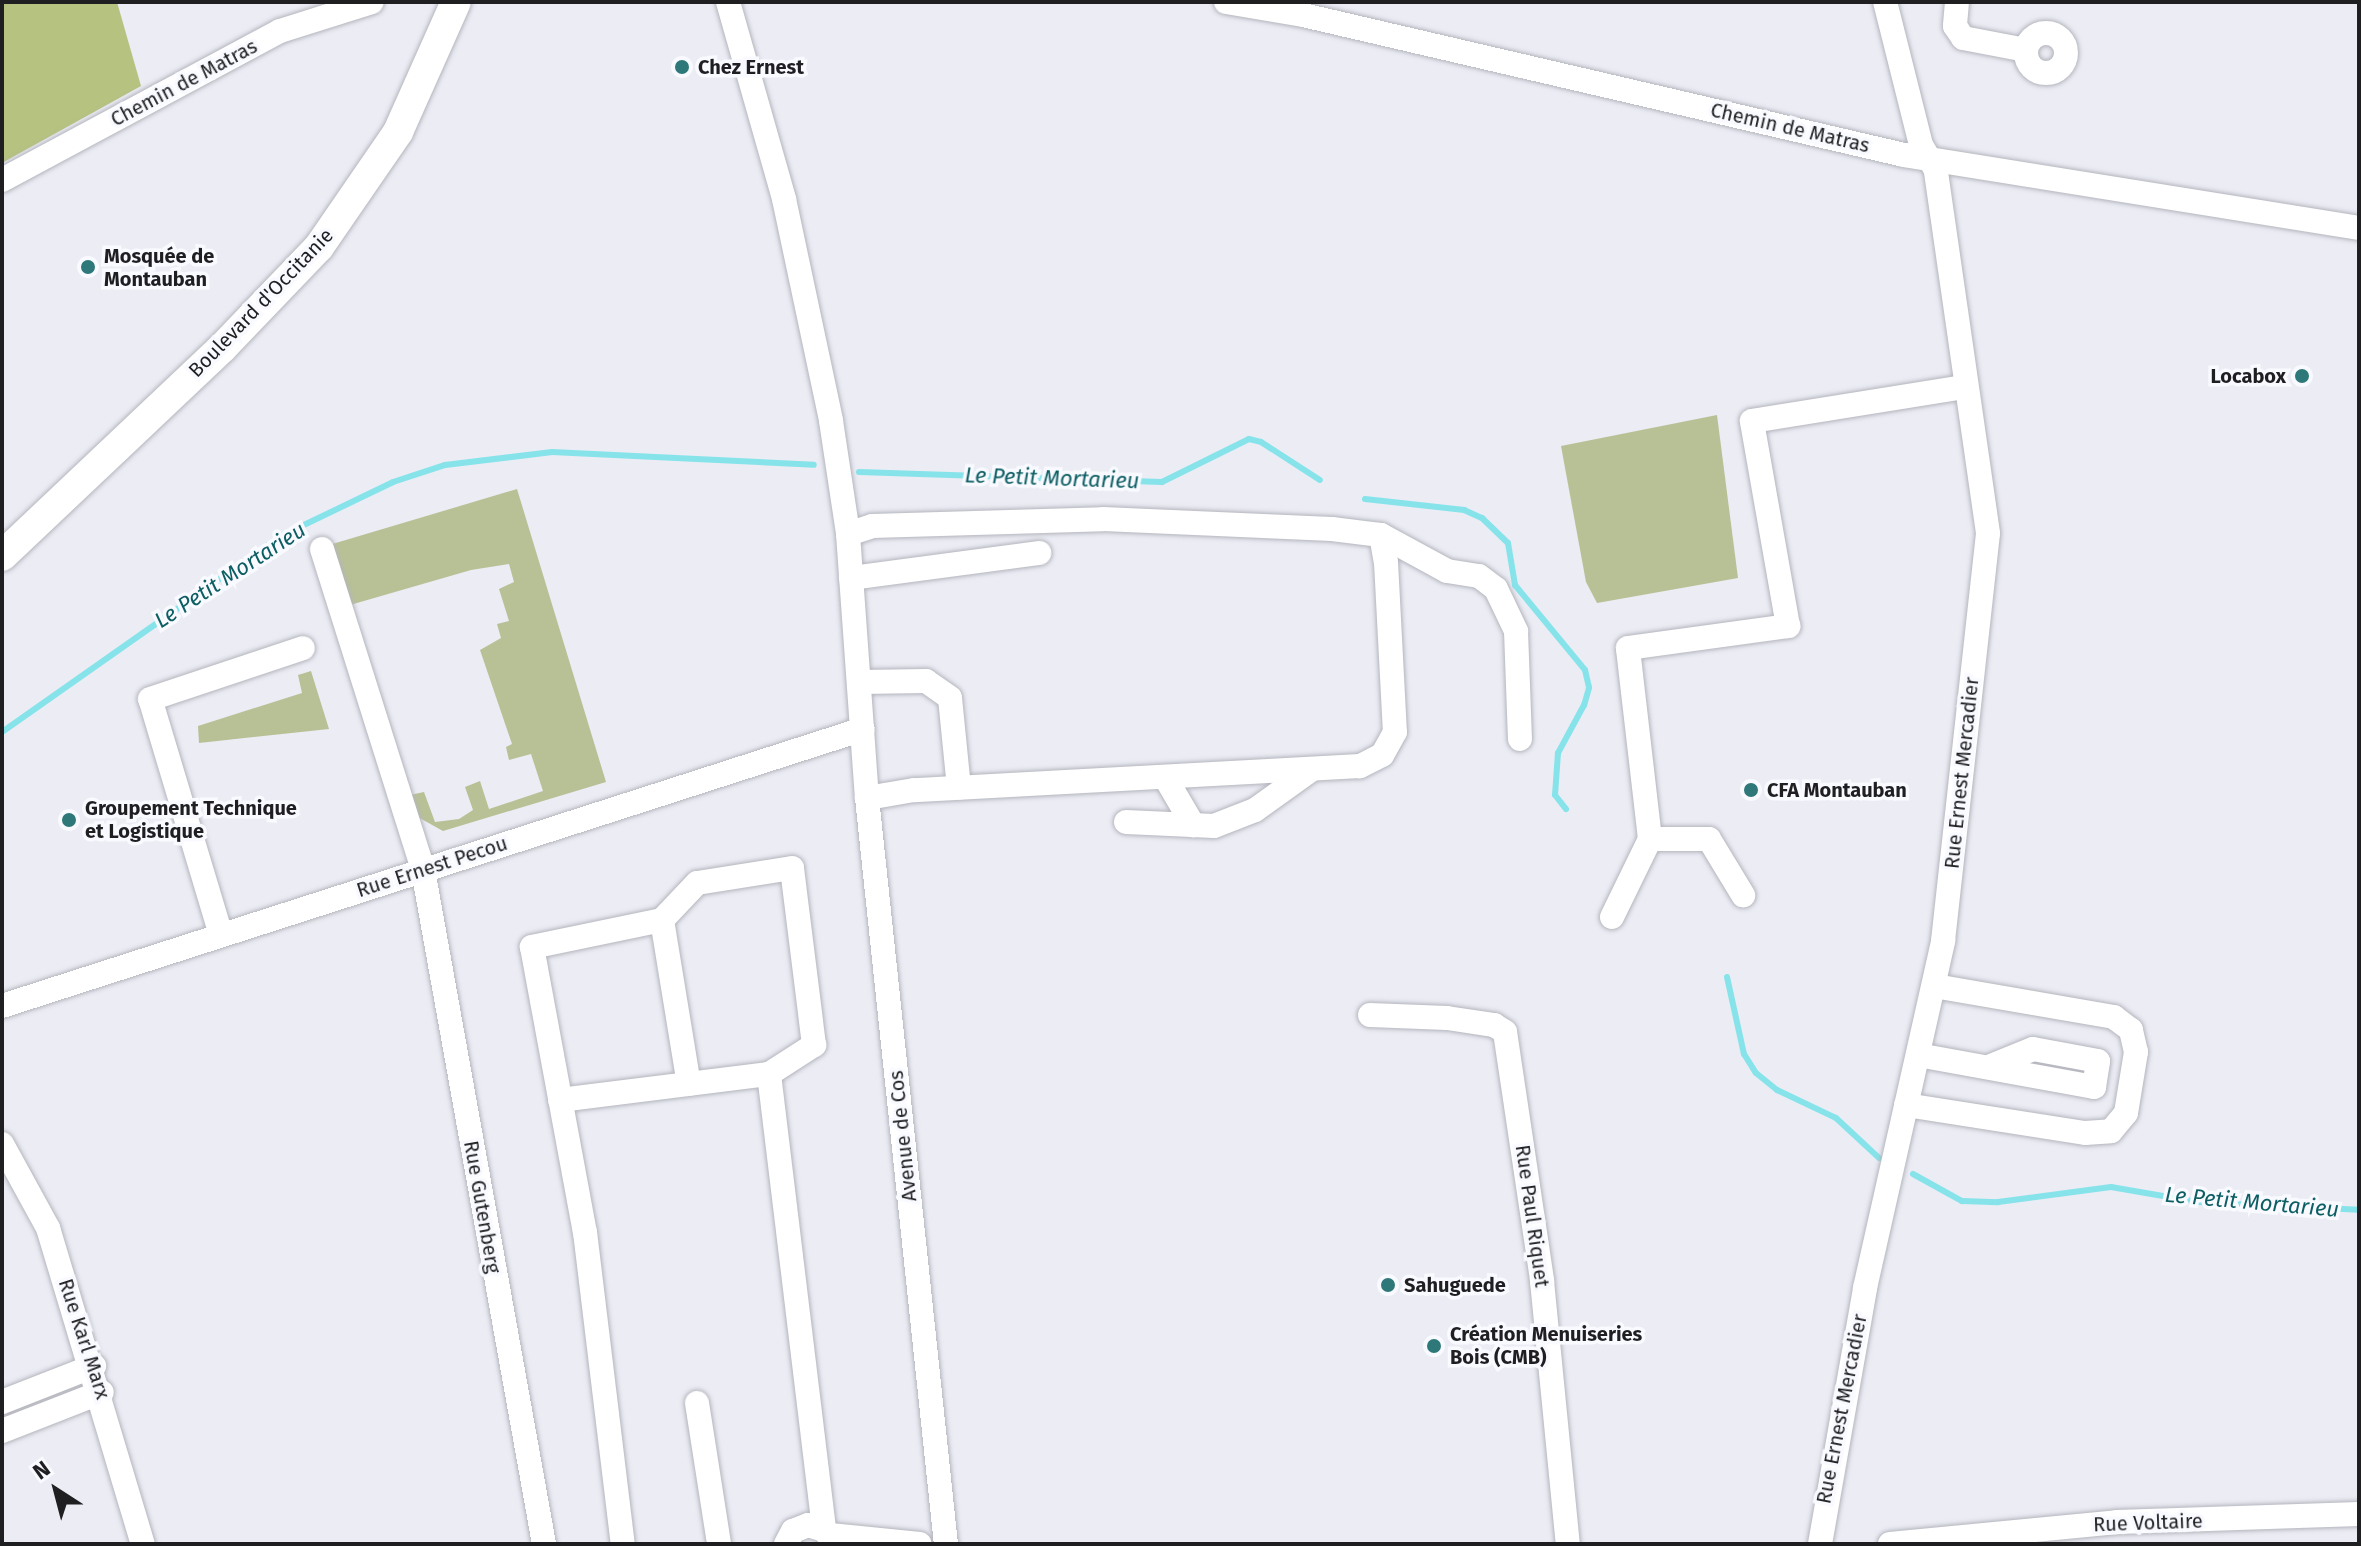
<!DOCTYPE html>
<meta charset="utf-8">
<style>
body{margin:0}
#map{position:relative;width:2361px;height:1546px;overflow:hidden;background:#ebecf4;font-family:"Fira Sans",sans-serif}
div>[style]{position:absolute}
.green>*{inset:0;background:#b8c196}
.forest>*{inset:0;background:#b5c280}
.stream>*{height:6px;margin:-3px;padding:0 3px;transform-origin:3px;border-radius:3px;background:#86e3ea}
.roads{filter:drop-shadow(0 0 2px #b4b5bd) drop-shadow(0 0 2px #b4b5bd)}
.minor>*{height:24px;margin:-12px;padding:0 12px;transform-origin:12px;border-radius:12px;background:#fff}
.minor>.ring{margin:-12px;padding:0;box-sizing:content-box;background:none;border:24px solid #fff;border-radius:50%}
.major>*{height:30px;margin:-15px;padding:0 15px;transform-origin:15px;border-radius:15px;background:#fff}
.dots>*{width:22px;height:22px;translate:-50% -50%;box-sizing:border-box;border:4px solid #f9faff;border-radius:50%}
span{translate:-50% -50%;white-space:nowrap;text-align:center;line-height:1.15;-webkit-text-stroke:7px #f9faff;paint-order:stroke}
.poi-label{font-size:20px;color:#1f1f22;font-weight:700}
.left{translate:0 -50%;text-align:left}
.right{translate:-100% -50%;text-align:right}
.street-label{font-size:20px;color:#1f1f22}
.water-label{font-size:22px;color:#0c5e63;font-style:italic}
.frame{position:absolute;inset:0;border:4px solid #1f1f22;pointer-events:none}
.north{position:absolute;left:16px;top:1450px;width:80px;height:80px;-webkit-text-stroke:6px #f9faff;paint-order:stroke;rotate:324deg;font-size:22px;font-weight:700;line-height:32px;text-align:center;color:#1f1f22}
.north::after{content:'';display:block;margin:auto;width:28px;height:36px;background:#1f1f22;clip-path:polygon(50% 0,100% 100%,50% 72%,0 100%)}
</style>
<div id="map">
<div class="green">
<div style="clip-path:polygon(1717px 415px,1738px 578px,1597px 603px,1586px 582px,1561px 446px)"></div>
<div style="clip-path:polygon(517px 489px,606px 782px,443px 831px,416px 816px,410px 795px,424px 792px,435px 822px,459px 819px,473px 810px,465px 787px,480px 781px,489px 809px,543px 791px,531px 754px,509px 760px,506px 747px,512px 744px,480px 650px,501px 638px,497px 624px,509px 621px,499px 589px,514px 582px,509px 564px,471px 570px,350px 605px,329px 545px)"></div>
<div style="clip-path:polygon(311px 671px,329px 729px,199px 743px,198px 726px,302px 693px,298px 675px)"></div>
</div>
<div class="forest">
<div style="clip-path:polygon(2px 2px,117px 2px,141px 86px,2px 163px)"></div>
</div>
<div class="stream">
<div style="left:859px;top:472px;width:303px;rotate:1.9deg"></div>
<div style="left:1162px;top:482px;width:97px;rotate:-26.3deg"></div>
<div style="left:1249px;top:439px;width:12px;rotate:14deg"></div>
<div style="left:1261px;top:442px;width:70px;rotate:32.8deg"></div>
<div style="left:1365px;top:499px;width:100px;rotate:6.3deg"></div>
<div style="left:1464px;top:510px;width:20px;rotate:24deg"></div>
<div style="left:1482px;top:518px;width:36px;rotate:44deg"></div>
<div style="left:1508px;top:543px;width:43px;rotate:80.5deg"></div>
<div style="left:1515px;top:585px;width:110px;rotate:50.5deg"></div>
<div style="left:1585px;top:670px;width:18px;rotate:77deg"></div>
<div style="left:1589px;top:688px;width:18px;rotate:106deg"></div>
<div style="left:1584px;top:705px;width:55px;rotate:118.4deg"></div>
<div style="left:1558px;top:753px;width:42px;rotate:94.1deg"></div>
<div style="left:1555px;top:795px;width:18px;rotate:52deg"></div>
<div style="left:2px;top:732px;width:341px;rotate:-35.1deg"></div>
<div style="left:281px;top:536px;width:124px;rotate:-25.7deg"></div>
<div style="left:393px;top:482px;width:55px;rotate:-18.1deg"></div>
<div style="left:445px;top:465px;width:108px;rotate:-6.9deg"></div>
<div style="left:552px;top:452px;width:262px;rotate:2.8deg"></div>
<div style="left:1727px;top:977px;width:79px;rotate:77.6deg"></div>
<div style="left:1744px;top:1054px;width:22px;rotate:58deg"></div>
<div style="left:1756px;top:1073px;width:27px;rotate:39deg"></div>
<div style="left:1777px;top:1090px;width:65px;rotate:25.4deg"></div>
<div style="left:1836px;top:1118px;width:59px;rotate:42.9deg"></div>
<div style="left:1913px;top:1174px;width:56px;rotate:28.9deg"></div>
<div style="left:1962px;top:1201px;width:36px;rotate:2deg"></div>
<div style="left:1998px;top:1202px;width:114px;rotate:-7.6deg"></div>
<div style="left:2111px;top:1187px;width:88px;rotate:9.8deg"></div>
<div style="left:2198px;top:1202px;width:161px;rotate:2.8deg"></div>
</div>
<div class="roads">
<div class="minor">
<div style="left:728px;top:2px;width:205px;rotate:74.1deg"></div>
<div style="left:784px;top:199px;width:227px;rotate:78deg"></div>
<div style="left:831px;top:421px;width:114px;rotate:81.4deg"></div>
<div style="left:848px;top:534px;width:265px;rotate:85.9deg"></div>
<div style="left:867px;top:798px;width:750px;rotate:83.96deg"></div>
<div style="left:1226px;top:2px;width:78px;rotate:9.6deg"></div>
<div style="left:1303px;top:15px;width:617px;rotate:13.11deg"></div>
<div style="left:1904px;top:155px;width:461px;rotate:9.1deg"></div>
<div style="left:1957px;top:2px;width:24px;rotate:95deg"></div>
<div style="left:1955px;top:26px;width:14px;rotate:56deg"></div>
<div style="left:1963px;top:38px;width:64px;rotate:10.8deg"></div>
<div class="ring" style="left:2026px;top:33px;width:16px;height:16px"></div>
<div style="left:2px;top:180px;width:315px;rotate:-28.2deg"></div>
<div style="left:280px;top:31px;width:96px;rotate:-17.5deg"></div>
<div style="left:848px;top:534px;width:25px;rotate:-18deg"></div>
<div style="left:872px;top:526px;width:231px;rotate:-1.7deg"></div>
<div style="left:1103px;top:519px;width:229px;rotate:2.5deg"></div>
<div style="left:1332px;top:529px;width:49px;rotate:7deg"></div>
<div style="left:1381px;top:535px;width:27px;rotate:80deg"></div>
<div style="left:1386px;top:562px;width:170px;rotate:87deg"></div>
<div style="left:1395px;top:732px;width:26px;rotate:119deg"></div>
<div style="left:1382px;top:755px;width:25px;rotate:153deg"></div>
<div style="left:1360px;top:766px;width:447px;rotate:176.9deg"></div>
<div style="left:914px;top:790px;width:48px;rotate:170.3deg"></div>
<div style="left:1381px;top:535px;width:75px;rotate:28.6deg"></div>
<div style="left:1447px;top:571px;width:32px;rotate:9deg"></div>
<div style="left:1479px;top:576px;width:21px;rotate:37deg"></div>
<div style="left:1496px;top:589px;width:47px;rotate:64.5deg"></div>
<div style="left:1516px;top:631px;width:108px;rotate:87.9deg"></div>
<div style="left:322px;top:549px;width:337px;rotate:72.5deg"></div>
<div style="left:423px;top:870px;width:685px;rotate:79.82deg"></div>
<div style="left:851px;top:578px;width:190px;rotate:-7.6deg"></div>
<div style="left:861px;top:682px;width:65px;rotate:-0.9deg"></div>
<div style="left:926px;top:681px;width:29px;rotate:35deg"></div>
<div style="left:950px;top:698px;width:90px;rotate:84.3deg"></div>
<div style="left:1165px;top:777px;width:56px;rotate:59.7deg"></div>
<div style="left:1126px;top:822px;width:88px;rotate:2.6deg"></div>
<div style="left:1214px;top:826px;width:44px;rotate:-21.3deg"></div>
<div style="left:1255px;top:810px;width:70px;rotate:-35.7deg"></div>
<div style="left:1650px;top:839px;width:59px"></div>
<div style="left:1709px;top:839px;width:66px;rotate:58.7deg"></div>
<div style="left:1612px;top:917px;width:87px;rotate:-64deg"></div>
<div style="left:1650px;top:839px;width:192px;rotate:-96.6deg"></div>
<div style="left:1628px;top:648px;width:162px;rotate:-7.8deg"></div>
<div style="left:1788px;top:626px;width:208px;rotate:-100deg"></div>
<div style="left:1752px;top:421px;width:216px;rotate:-9.1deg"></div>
<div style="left:662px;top:920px;width:166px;rotate:80.7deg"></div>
<div style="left:221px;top:935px;width:246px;rotate:-106.7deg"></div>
<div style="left:150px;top:699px;width:161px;rotate:-18.4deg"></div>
<div style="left:2px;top:1006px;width:904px;rotate:-17.83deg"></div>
<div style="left:1370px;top:1015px;width:77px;rotate:2.2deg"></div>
<div style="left:1447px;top:1018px;width:48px;rotate:8.5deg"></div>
<div style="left:1494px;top:1025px;width:13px;rotate:32deg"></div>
<div style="left:1505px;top:1032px;width:252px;rotate:81.5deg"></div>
<div style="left:1542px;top:1281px;width:264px;rotate:84.4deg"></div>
<div style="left:1918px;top:1055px;width:179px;rotate:10.3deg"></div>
<div style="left:2094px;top:1087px;width:26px;rotate:-81deg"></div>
<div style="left:2098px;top:1061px;width:66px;rotate:-169.5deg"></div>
<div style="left:2033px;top:1049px;width:45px;rotate:158deg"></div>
<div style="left:769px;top:1074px;width:459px;rotate:83.1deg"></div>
<div style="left:560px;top:1100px;width:211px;rotate:-7.1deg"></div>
<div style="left:769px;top:1074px;width:54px;rotate:-32.8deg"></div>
<div style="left:814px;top:1045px;width:178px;rotate:-97.1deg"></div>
<div style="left:792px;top:868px;width:96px;rotate:171deg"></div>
<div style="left:697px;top:883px;width:51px;rotate:133.4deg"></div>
<div style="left:662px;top:920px;width:133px;rotate:168.3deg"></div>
<div style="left:532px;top:947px;width:290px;rotate:79.5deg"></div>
<div style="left:585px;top:1232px;width:314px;rotate:83.1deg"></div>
<div style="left:1906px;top:1105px;width:181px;rotate:8.9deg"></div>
<div style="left:2085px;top:1133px;width:26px;rotate:-4deg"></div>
<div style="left:2111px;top:1131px;width:23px;rotate:-50deg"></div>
<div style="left:2126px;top:1113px;width:62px;rotate:-80.7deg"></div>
<div style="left:2136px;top:1052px;width:23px;rotate:-103deg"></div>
<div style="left:2131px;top:1030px;width:21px;rotate:-143deg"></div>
<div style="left:2114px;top:1017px;width:183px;rotate:-170.2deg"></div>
<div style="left:2px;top:1144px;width:96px;rotate:61.3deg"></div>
<div style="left:48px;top:1228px;width:330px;rotate:73.3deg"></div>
<div style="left:2px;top:1402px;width:99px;rotate:-21.4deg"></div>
<div style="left:697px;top:1403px;width:143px;rotate:81.1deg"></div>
<div style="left:2px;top:1431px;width:107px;rotate:-21.3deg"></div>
<div style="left:830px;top:1535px;width:90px;rotate:5.7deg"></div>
<div style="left:786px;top:1544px;width:15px;rotate:-62deg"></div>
<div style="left:793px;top:1531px;width:16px;rotate:-22deg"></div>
<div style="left:808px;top:1525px;width:17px;rotate:17deg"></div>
<div style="left:824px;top:1530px;width:13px;rotate:51deg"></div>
<div style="left:1820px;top:1544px;width:260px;rotate:-80deg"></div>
<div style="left:1865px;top:1288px;width:356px;rotate:-77.3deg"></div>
<div style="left:1943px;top:941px;width:410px;rotate:-83.7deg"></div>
<div style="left:1988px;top:533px;width:367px;rotate:-98.2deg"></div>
<div style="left:1936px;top:170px;width:29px;rotate:-121deg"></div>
<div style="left:1921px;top:145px;width:147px;rotate:-104.1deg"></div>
<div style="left:1890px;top:1544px;width:228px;rotate:-5.5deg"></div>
<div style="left:2117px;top:1522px;width:242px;rotate:-1.9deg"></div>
</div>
<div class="major">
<div style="left:2px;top:556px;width:303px;rotate:-43.4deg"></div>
<div style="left:222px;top:348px;width:140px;rotate:-46.2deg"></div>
<div style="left:319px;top:247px;width:140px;rotate:-55.5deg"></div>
<div style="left:398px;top:132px;width:142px;rotate:-66deg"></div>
</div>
</div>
<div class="dots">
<div style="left:682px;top:67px;background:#2e787a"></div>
<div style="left:88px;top:267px;background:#2e787a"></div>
<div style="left:2302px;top:376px;background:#2e787a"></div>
<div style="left:1751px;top:790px;background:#2e787a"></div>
<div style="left:69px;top:820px;background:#2e787a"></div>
<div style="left:1388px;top:1285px;background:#2e787a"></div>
<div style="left:1434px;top:1346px;background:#2e787a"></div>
</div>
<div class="poi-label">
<span class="left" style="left:698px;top:67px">Chez Ernest</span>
<span class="left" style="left:104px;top:268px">Mosquée de<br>Montauban</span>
<span class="right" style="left:2286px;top:376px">Locabox</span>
<span class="left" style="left:1767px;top:790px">CFA Montauban</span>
<span class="left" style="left:85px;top:820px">Groupement Technique<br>et Logistique</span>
<span class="left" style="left:1404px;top:1285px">Sahuguede</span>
<span class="left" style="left:1450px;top:1346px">Création Menuiseries<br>Bois (CMB)</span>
</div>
<div class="street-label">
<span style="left:184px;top:83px;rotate:-28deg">Chemin de Matras</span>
<span style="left:1790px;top:128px;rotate:13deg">Chemin de Matras</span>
<span style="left:261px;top:303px;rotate:-46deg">Boulevard d'Occitanie</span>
<span style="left:1962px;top:773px;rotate:-84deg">Rue Ernest Mercadier</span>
<span style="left:432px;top:867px;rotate:-18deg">Rue Ernest Pecou</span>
<span style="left:903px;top:1136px;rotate:-96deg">Avenue de Cos</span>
<span style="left:482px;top:1207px;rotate:80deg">Rue Gutenberg</span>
<span style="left:1532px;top:1216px;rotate:82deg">Rue Paul Riquet</span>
<span style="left:84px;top:1339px;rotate:72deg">Rue Karl Marx</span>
<span style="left:1842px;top:1409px;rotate:-79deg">Rue Ernest Mercadier</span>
<span style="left:2148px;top:1523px;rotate:-2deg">Rue Voltaire</span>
</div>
<div class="water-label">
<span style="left:1052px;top:478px;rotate:2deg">Le Petit Mortarieu</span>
<span style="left:230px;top:575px;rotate:-33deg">Le Petit Mortarieu</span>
<span style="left:2252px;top:1202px;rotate:5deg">Le Petit Mortarieu</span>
</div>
<div class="frame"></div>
<div class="north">N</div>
</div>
